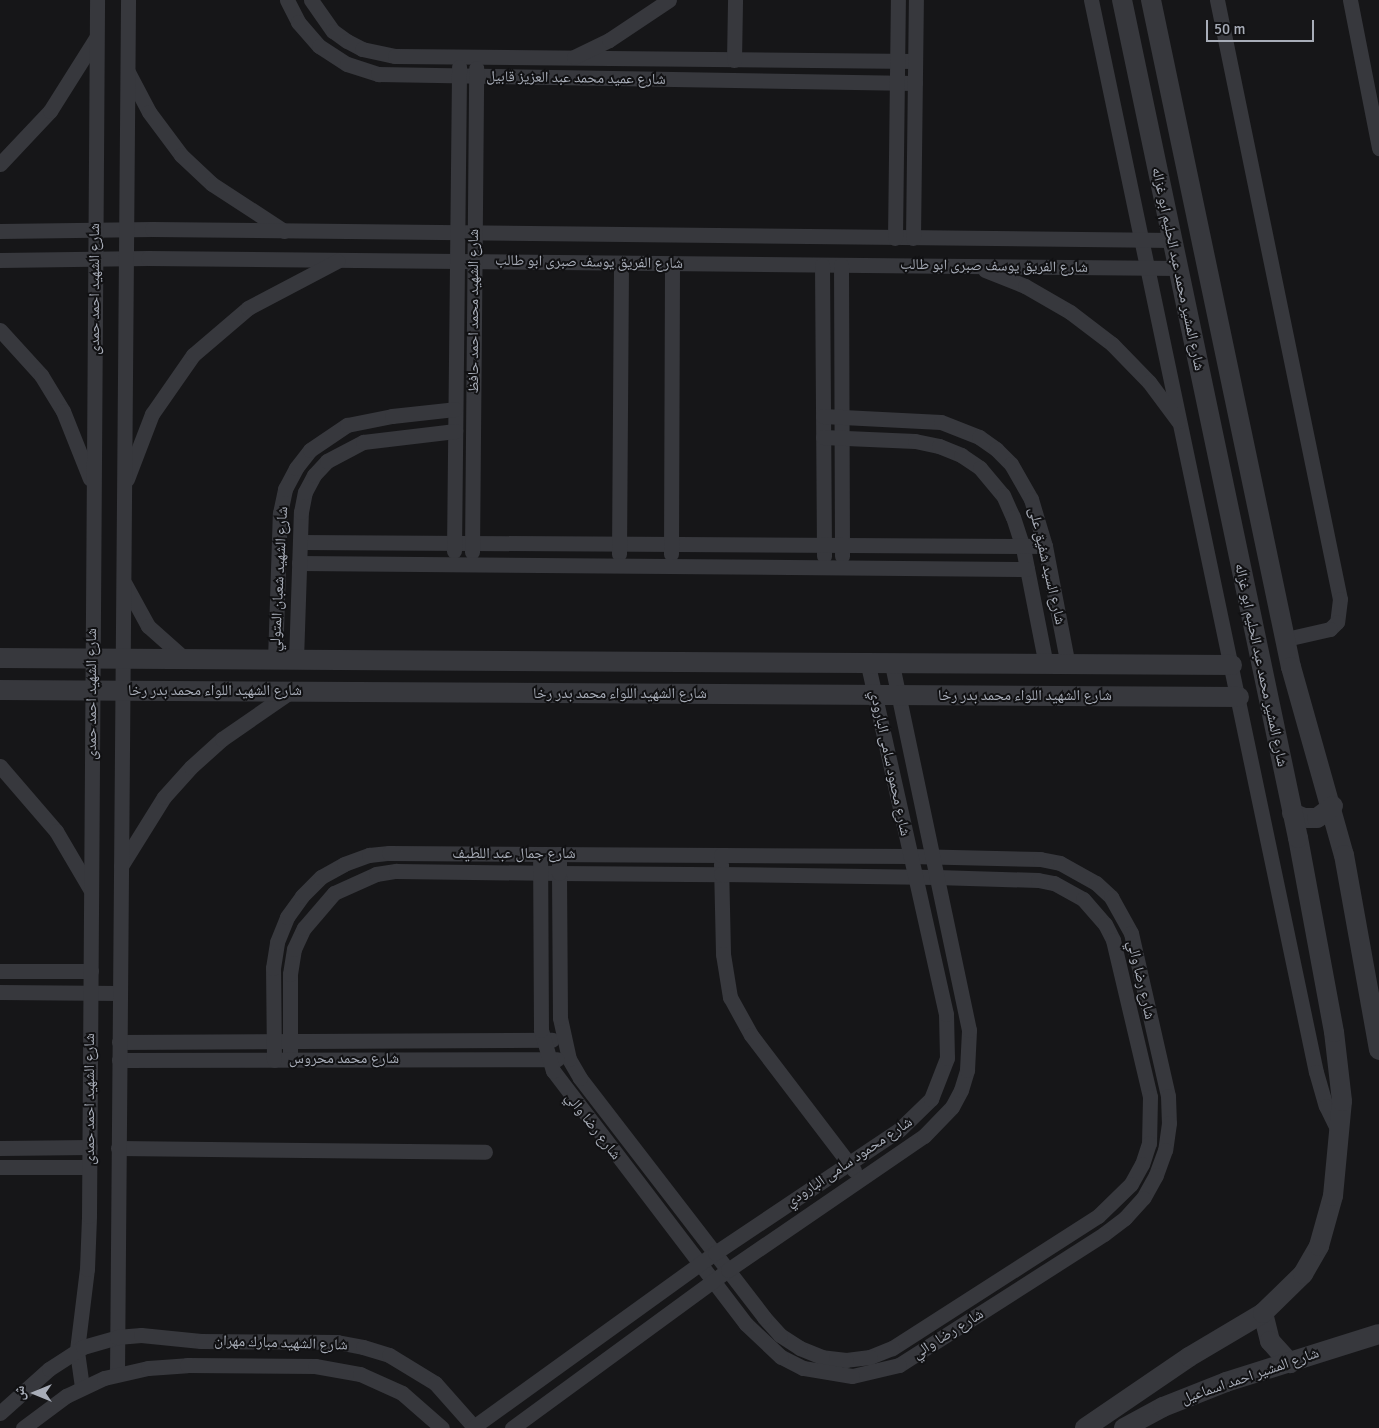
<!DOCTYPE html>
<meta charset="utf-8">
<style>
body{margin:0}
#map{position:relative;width:1379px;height:1428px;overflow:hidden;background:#161618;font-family:Signika,"Noto Naskh Arabic",sans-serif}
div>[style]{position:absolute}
.minor>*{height:15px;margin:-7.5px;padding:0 7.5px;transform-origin:7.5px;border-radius:7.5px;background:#37383d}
.tertiary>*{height:20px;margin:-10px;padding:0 10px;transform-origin:10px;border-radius:10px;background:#37383d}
span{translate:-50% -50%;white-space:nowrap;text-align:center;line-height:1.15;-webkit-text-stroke:4px #111113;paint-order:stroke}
.street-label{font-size:15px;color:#a8adb8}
.north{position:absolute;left:10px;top:1368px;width:50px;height:50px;-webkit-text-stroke:4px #111113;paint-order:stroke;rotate:270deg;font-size:14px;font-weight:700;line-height:20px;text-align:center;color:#a8adb8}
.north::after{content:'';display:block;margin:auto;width:18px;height:22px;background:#a8adb8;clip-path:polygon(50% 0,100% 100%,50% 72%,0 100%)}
.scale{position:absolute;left:1206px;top:20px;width:108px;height:22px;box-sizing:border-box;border:2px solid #a8adb8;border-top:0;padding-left:6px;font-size:15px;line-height:18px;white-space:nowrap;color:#a8adb8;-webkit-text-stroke:4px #111113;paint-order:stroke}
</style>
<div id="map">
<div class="minor">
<div style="left:287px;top:0;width:25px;rotate:63deg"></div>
<div style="left:298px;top:22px;width:32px;rotate:49deg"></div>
<div style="left:319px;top:46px;width:33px;rotate:33deg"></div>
<div style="left:347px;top:64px;width:33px;rotate:18deg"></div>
<div style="left:378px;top:74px;width:537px;rotate:0.96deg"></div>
<div style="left:311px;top:0;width:38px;rotate:55deg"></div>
<div style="left:333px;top:31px;width:17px;rotate:36deg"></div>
<div style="left:347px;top:41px;width:17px;rotate:28deg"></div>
<div style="left:362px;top:49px;width:34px;rotate:12deg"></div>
<div style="left:395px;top:56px;width:520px;rotate:0.55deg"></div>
<div style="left:1091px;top:0;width:1095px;rotate:78.15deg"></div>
<div style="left:1316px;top:1072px;width:35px;rotate:74deg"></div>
<div style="left:1326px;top:1106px;width:30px;rotate:64deg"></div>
<div style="left:1217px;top:0;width:611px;rotate:78.4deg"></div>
<div style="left:1340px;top:599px;width:23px;rotate:97deg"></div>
<div style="left:1337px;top:622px;width:10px;rotate:135deg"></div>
<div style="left:1330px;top:629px;width:45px;rotate:167.2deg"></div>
<div style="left:1350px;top:0;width:151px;rotate:78.9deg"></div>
<div style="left:574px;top:57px;width:39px;rotate:-26deg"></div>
<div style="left:609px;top:40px;width:72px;rotate:-33.7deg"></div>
<div style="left:734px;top:60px;width:60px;rotate:-89deg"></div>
<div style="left:128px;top:72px;width:45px;rotate:62.3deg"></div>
<div style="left:149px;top:112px;width:54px;rotate:53.3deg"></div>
<div style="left:181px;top:155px;width:42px;rotate:43.1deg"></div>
<div style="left:212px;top:184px;width:86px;rotate:33.1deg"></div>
<div style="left:0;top:164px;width:73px;rotate:-46.7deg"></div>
<div style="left:50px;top:111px;width:86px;rotate:-57.8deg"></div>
<div style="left:0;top:231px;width:152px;rotate:-0.8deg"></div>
<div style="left:152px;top:229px;width:1020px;rotate:0.62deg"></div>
<div style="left:895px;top:238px;width:238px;rotate:-89.3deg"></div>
<div style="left:913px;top:238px;width:238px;rotate:-89.3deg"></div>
<div style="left:0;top:260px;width:148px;rotate:-0.8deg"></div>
<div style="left:148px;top:258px;width:1030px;rotate:0.56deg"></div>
<div style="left:822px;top:265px;width:291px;rotate:89.6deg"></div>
<div style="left:841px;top:265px;width:291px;rotate:89.8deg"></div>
<div style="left:985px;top:270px;width:43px;rotate:21.8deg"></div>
<div style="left:1025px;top:286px;width:52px;rotate:30deg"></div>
<div style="left:1070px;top:312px;width:53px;rotate:37.3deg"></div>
<div style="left:1112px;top:344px;width:53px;rotate:45.8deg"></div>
<div style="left:1149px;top:382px;width:49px;rotate:53.4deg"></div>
<div style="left:0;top:330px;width:61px;rotate:47.7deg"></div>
<div style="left:41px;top:375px;width:42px;rotate:58.6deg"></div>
<div style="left:63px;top:411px;width:73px;rotate:68.3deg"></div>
<div style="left:823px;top:416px;width:118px;rotate:2.9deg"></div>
<div style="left:941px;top:422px;width:41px;rotate:21.5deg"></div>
<div style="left:979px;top:437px;width:21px;rotate:35deg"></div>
<div style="left:996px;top:449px;width:21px;rotate:45deg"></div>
<div style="left:1011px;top:464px;width:40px;rotate:60.3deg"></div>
<div style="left:1031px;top:499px;width:49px;rotate:73.4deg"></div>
<div style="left:1045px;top:546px;width:121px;rotate:79.1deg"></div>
<div style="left:823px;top:437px;width:92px;rotate:2.5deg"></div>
<div style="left:915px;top:441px;width:25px;rotate:12deg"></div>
<div style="left:939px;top:446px;width:24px;rotate:22deg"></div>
<div style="left:961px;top:455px;width:23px;rotate:34deg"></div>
<div style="left:980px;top:468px;width:35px;rotate:50deg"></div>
<div style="left:1003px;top:495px;width:24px;rotate:66deg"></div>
<div style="left:1013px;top:517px;width:33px;rotate:72deg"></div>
<div style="left:1023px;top:548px;width:119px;rotate:78.9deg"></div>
<div style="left:127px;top:479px;width:70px;rotate:-69deg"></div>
<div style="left:152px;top:414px;width:72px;rotate:-55.2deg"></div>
<div style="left:193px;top:355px;width:72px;rotate:-40.5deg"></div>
<div style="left:248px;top:308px;width:101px;rotate:-27.8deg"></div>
<div style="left:300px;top:542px;width:745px;rotate:0.31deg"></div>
<div style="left:454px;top:551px;width:484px;rotate:-89.4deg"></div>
<div style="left:472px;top:552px;width:484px;rotate:-89.5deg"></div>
<div style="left:619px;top:554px;width:291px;rotate:-89.6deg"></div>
<div style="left:671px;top:554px;width:291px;rotate:-89.8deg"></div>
<div style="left:299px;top:563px;width:728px;rotate:0.47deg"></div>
<div style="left:125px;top:584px;width:48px;rotate:61.3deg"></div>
<div style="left:148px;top:626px;width:50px;rotate:41.7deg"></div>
<div style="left:275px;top:660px;width:147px;rotate:-88.1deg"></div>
<div style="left:280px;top:513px;width:25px;rotate:-78deg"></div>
<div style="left:285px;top:489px;width:24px;rotate:-62deg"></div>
<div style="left:296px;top:468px;width:23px;rotate:-52deg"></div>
<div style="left:310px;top:450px;width:45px;rotate:-34deg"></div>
<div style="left:347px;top:425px;width:46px;rotate:-11.3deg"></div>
<div style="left:392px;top:416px;width:63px;rotate:-6.3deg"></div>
<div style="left:296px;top:660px;width:148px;rotate:-88.1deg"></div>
<div style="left:301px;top:512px;width:20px;rotate:-79deg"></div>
<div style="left:305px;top:492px;width:19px;rotate:-62deg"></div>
<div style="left:314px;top:475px;width:19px;rotate:-47deg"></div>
<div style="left:327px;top:461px;width:41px;rotate:-27.8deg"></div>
<div style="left:363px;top:442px;width:93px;rotate:-6.8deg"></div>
<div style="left:0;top:766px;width:86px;rotate:49.3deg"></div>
<div style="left:56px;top:831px;width:67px;rotate:59.6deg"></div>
<div style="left:721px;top:864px;width:90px;rotate:88.7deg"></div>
<div style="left:723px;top:954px;width:44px;rotate:80.8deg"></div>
<div style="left:730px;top:997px;width:43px;rotate:61.1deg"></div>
<div style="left:751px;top:1035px;width:170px;rotate:52.7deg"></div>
<div style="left:121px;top:866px;width:81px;rotate:-58.1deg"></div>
<div style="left:164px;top:797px;width:40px;rotate:-48deg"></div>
<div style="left:191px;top:767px;width:42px;rotate:-42.1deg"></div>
<div style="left:222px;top:739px;width:83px;rotate:-34.7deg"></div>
<div style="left:0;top:971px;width:91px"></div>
<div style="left:0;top:992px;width:119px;rotate:0.5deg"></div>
<div style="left:119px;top:1042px;width:433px;rotate:-0.3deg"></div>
<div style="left:290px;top:1059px;width:85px;rotate:-90deg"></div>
<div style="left:290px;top:974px;width:25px;rotate:-81deg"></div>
<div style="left:294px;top:949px;width:23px;rotate:-65deg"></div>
<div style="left:304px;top:928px;width:46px;rotate:-49.4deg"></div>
<div style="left:334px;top:893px;width:46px;rotate:-24.3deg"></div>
<div style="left:376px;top:874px;width:20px;rotate:-9deg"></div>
<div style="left:396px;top:871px;width:163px;rotate:0.7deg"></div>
<div style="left:559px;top:873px;width:162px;rotate:0.4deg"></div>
<div style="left:721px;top:874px;width:215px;rotate:0.8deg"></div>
<div style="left:936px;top:877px;width:102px;rotate:1.7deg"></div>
<div style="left:1038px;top:880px;width:16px;rotate:11deg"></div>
<div style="left:1054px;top:883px;width:33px;rotate:29deg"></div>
<div style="left:1083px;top:899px;width:33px;rotate:49deg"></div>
<div style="left:1105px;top:924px;width:18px;rotate:63deg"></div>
<div style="left:1113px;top:940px;width:161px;rotate:76.7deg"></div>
<div style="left:1150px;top:1097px;width:46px;rotate:91.2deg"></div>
<div style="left:1149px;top:1143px;width:22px;rotate:108deg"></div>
<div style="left:1142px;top:1164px;width:23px;rotate:119deg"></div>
<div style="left:1131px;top:1184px;width:46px;rotate:135.9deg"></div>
<div style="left:1098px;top:1216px;width:245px;rotate:147.3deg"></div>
<div style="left:892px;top:1348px;width:24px;rotate:158deg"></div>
<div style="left:870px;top:1357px;width:24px;rotate:173deg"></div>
<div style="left:846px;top:1360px;width:24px;rotate:-173deg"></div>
<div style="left:822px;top:1357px;width:24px;rotate:-158deg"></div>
<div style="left:800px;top:1348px;width:24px;rotate:-147deg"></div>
<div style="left:780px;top:1335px;width:24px;rotate:-132deg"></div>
<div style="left:764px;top:1317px;width:302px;rotate:-127.6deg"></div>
<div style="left:580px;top:1078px;width:22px;rotate:-120deg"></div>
<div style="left:569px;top:1059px;width:42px;rotate:-102.4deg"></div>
<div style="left:560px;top:1018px;width:145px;rotate:-90.4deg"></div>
<div style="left:559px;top:873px;width:19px;rotate:-90deg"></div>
<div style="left:119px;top:1060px;width:438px;rotate:-0.1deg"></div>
<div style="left:274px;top:1060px;width:92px;rotate:-90.6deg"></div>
<div style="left:273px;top:968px;width:26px;rotate:-81deg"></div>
<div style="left:277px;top:942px;width:27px;rotate:-68deg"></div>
<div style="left:287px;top:917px;width:26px;rotate:-54deg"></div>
<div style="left:302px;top:896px;width:27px;rotate:-45deg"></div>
<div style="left:321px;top:877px;width:26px;rotate:-29deg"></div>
<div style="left:344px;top:864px;width:27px;rotate:-20deg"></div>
<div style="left:369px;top:855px;width:20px;rotate:-6deg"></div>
<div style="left:389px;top:853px;width:151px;rotate:0.4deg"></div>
<div style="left:540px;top:854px;width:181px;rotate:0.3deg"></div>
<div style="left:721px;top:855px;width:189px;rotate:0.3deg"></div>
<div style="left:910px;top:856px;width:130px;rotate:1.3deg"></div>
<div style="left:1040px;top:859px;width:20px;rotate:11deg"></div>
<div style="left:1060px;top:863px;width:41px;rotate:29.1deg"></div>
<div style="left:1096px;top:883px;width:21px;rotate:43deg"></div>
<div style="left:1111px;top:897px;width:41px;rotate:60.9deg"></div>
<div style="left:1131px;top:933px;width:167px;rotate:77.2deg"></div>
<div style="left:1168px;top:1096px;width:27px;rotate:88deg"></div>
<div style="left:1169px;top:1123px;width:27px;rotate:98deg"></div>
<div style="left:1165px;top:1150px;width:27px;rotate:110deg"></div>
<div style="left:1156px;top:1175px;width:26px;rotate:119deg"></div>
<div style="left:1143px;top:1198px;width:27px;rotate:132deg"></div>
<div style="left:1125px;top:1218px;width:26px;rotate:143deg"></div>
<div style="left:1104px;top:1234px;width:243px;rotate:147.4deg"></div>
<div style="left:899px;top:1365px;width:48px;rotate:166.8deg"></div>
<div style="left:852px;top:1376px;width:50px;rotate:-170.7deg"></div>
<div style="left:803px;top:1368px;width:25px;rotate:-153deg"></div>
<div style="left:781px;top:1357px;width:48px;rotate:-136.7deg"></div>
<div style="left:746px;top:1324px;width:318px;rotate:-127.3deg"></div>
<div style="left:553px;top:1071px;width:43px;rotate:-106.3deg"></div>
<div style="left:541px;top:1030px;width:176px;rotate:-90.3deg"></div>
<div style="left:0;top:1148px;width:90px;rotate:-0.6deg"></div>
<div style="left:118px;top:1148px;width:367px;rotate:0.6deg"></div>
<div style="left:0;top:1167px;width:89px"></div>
<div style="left:117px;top:1374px;width:1374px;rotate:-89.54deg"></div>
<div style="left:82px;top:1387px;width:37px;rotate:-98deg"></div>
<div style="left:77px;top:1350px;width:82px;rotate:-83deg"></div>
<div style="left:87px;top:1269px;width:53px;rotate:-87.8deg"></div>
<div style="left:89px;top:1216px;width:1216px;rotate:-89.62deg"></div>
<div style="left:0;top:1413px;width:66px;rotate:-41.9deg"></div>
<div style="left:49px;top:1369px;width:40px;rotate:-32.9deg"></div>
<div style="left:83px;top:1347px;width:35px;rotate:-16deg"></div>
<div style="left:117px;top:1337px;width:24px;rotate:-5deg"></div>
<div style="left:141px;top:1335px;width:60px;rotate:5.7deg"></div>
<div style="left:201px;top:1341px;width:136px;rotate:0.4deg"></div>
<div style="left:337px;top:1342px;width:26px;rotate:11deg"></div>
<div style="left:363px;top:1347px;width:27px;rotate:17deg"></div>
<div style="left:389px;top:1355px;width:54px;rotate:31.3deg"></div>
<div style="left:435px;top:1383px;width:60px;rotate:48.4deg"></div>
<div style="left:23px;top:1428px;width:54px;rotate:-36.7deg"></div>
<div style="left:66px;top:1396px;width:42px;rotate:-25.3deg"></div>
<div style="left:104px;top:1378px;width:45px;rotate:-12.8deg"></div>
<div style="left:148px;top:1368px;width:39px;rotate:-4deg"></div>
<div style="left:187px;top:1365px;width:128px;rotate:0.4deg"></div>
<div style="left:315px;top:1366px;width:46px;rotate:10.1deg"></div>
<div style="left:360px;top:1374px;width:46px;rotate:24.3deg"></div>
<div style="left:402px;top:1393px;width:53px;rotate:41.2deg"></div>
<div style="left:472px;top:1428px;width:299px;rotate:-35.8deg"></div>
<div style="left:715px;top:1253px;width:221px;rotate:-33.8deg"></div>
<div style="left:899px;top:1130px;width:45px;rotate:-44.1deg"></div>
<div style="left:931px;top:1099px;width:44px;rotate:-68.7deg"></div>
<div style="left:947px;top:1058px;width:44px;rotate:-91.3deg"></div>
<div style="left:946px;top:1014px;width:359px;rotate:-102.6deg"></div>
<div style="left:512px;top:1428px;width:268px;rotate:-36.2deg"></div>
<div style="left:728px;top:1270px;width:237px;rotate:-34.4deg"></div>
<div style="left:924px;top:1136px;width:40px;rotate:-46deg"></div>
<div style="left:952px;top:1107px;width:19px;rotate:-62deg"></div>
<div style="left:961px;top:1090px;width:21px;rotate:-73deg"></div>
<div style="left:967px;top:1070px;width:40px;rotate:-87.1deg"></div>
<div style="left:969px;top:1030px;width:374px;rotate:-101.9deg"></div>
</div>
<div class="tertiary">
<div style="left:1151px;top:0;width:682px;rotate:78.15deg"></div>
<div style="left:1291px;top:667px;width:195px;rotate:74.3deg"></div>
<div style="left:1344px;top:855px;width:198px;rotate:79.8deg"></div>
<div style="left:0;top:658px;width:1232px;rotate:0.33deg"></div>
<div style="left:0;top:690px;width:1239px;rotate:0.32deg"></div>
<div style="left:1292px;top:813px;width:13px;rotate:23deg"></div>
<div style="left:1304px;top:818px;width:13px"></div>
<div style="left:1317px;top:818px;width:20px;rotate:-37deg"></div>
<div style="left:1263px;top:1313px;width:29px;rotate:76deg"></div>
<div style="left:1270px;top:1341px;width:30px;rotate:48deg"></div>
<div style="left:1085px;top:1428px;width:126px;rotate:-34.3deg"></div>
<div style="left:1189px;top:1357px;width:86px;rotate:-30.7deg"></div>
<div style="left:1263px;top:1313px;width:56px;rotate:-44.3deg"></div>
<div style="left:1303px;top:1274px;width:32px;rotate:-60deg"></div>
<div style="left:1319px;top:1246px;width:52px;rotate:-74.4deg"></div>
<div style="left:1333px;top:1196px;width:95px;rotate:-84.6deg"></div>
<div style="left:1342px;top:1101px;width:69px;rotate:-96.6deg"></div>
<div style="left:1334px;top:1032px;width:197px;rotate:-100.5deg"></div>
<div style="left:1298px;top:838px;width:856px;rotate:-101.86deg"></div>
<div style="left:1124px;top:1428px;width:44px;rotate:-28.3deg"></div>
<div style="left:1163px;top:1407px;width:68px;rotate:-21.6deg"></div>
<div style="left:1226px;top:1382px;width:160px;rotate:-17.4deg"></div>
</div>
<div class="street-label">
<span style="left:576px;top:78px;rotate:1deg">شارع عميد محمد عبد العزيز قابيل</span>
<span style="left:589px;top:262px;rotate:1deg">شارع الفريق يوسف صبرى ابو طالب</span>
<span style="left:994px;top:266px;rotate:1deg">شارع الفريق يوسف صبرى ابو طالب</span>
<span style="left:1178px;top:269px;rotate:78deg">شارع المشير محمد عبد الحليم ابو غزاله</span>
<span style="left:95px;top:289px;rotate:-90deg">شارع الشهيد احمد حمدى</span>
<span style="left:474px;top:311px;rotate:-90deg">شارع الشهيد محمد احمد حافظ</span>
<span style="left:1047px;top:566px;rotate:77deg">شارع السيد شفيق على</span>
<span style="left:279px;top:579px;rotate:-87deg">شارع الشهيد شعبان المتولي</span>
<span style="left:1261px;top:665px;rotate:78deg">شارع المشير محمد عبد الحليم ابو غزاله</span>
<span style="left:215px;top:691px">شارع الشهيد اللواء محمد بدر رخا</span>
<span style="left:92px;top:694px;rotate:-90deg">شارع الشهيد احمد حمدى</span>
<span style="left:620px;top:694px">شارع الشهيد اللواء محمد بدر رخا</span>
<span style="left:1025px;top:696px">شارع الشهيد اللواء محمد بدر رخا</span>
<span style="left:890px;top:763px;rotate:78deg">شارع محمود سامى البارودي</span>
<span style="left:514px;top:854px">شارع جمال عبد اللطيف</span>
<span style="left:1141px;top:980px;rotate:77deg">شارع رضا والي</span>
<span style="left:344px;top:1059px">شارع محمد محروس</span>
<span style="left:90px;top:1099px;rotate:-90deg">شارع الشهيد احمد حمدى</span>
<span style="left:593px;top:1126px;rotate:52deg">شارع رضا والي</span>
<span style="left:849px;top:1162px;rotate:-34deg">شارع محمود سامى البارودي</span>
<span style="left:948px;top:1334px;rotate:-32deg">شارع رضا والي</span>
<span style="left:281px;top:1343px;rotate:2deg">شارع الشهيد مبارك مهران</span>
<span style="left:1250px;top:1376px;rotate:-19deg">شارع المشير احمد اسماعيل</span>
</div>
<div class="north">ش</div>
<div class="scale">50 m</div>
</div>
